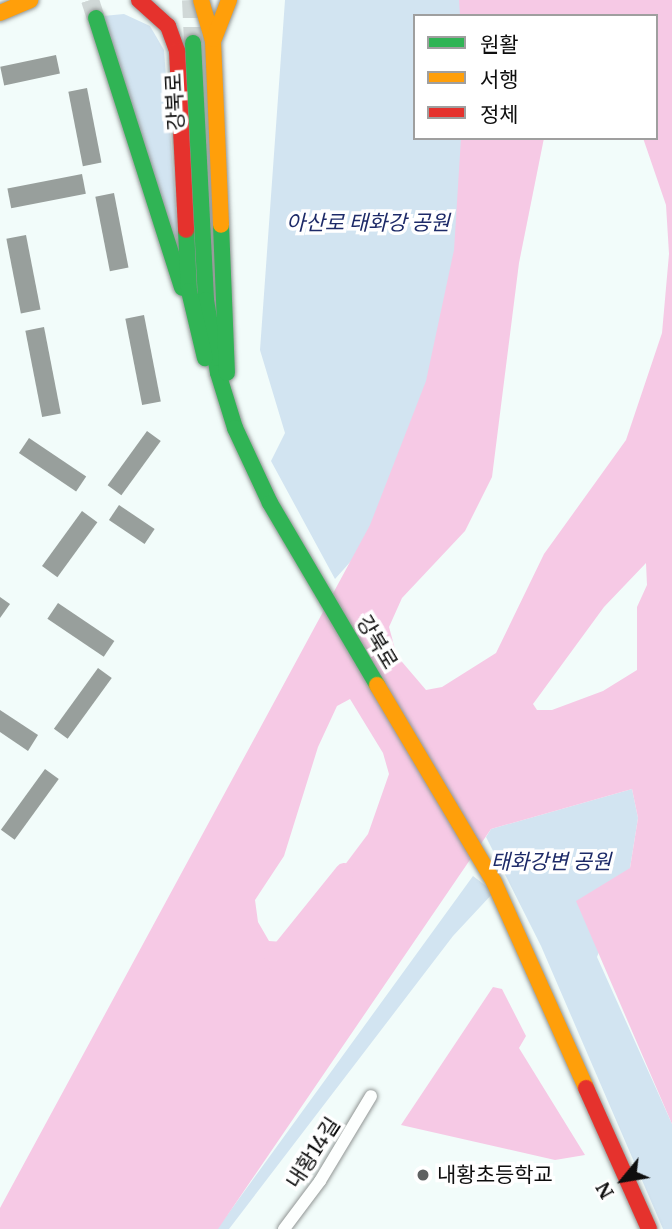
<!DOCTYPE html>
<meta charset="utf-8">
<style>
body{margin:0}
#map{position:relative;width:672px;height:1229px;overflow:hidden;background:#f2fcfa;font-family:Merriweather,"Noto Sans KR",serif}
div>[style]{position:absolute}
.green>*{inset:0;background:#d2e4f1}
.water>*{inset:0;background:#f6c9e5}
.river>*{height:19px;margin:-9.5px;padding:0 9.5px;transform-origin:9.5px;border-radius:9.5px;background:#f6c9e5}
.building>*{inset:0;background:#989f9c;transform-origin:0 0}
.secondary-tunnel>*{height:18px;margin-top:-9px;transform-origin:0;background:repeating-linear-gradient(90deg,#d0d8d7 0 18px,transparent 0 27px)}
.roads{filter:drop-shadow(0 0 2px #919594) drop-shadow(0 0 2px #919594)}
.street>*{height:12px;margin:-6px;padding:0 6px;transform-origin:6px;border-radius:6px;background:#fdfffe}
.fast>*{height:16px;margin:-8px;padding:0 8px;transform-origin:8px;border-radius:8px;background:#30b455}
.slow>*{height:16px;margin:-8px;padding:0 8px;transform-origin:8px;border-radius:8px;background:#ff9f0a}
.jam>*{height:16px;margin:-8px;padding:0 8px;transform-origin:8px;border-radius:8px;background:#e5322d}
.dots>*{width:19px;height:19px;translate:-50% -50%;box-sizing:border-box;border:4px solid #fff;border-radius:50%}
span{translate:-50% -50%;white-space:nowrap;text-align:center;line-height:1.15;-webkit-text-stroke:7px #fff;paint-order:stroke}
.street-label{font-size:21px;color:#0e0e0e}
.park-label{font-size:21px;color:#1d2a68;font-style:italic}
.poi-label{font-size:21px;color:#0e0e0e}
.left{translate:0 -50%;text-align:left}
.legend{position:absolute;left:413px;top:14px;width:245px;height:126px;box-sizing:border-box;background:#fff;border:2px solid #9f9f9f;margin:0;padding:9px 12px;list-style:none;font-size:21px;color:#0e0e0e}
.legend li{display:flex;align-items:center;gap:14px;height:35px}
.legend b{width:35px;border:2px solid #9f9f9f}
.north{position:absolute;left:588px;top:1145px;width:70px;height:70px;-webkit-text-stroke:5px #fff;paint-order:stroke;rotate:240deg;font-size:19px;font-weight:700;line-height:28px;text-align:center;color:#0e0e0e}
.north::after{content:'';display:block;margin:auto;width:24px;height:32px;background:#0e0e0e;clip-path:polygon(50% 0,100% 100%,50% 72%,0 100%)}
</style>
<div id="map">
<div class="green">
<div style="clip-path:polygon(285px 0,468px 0,469px 16px,415px 16px,415px 138px,472px 138px,438px 367px,377px 532px,335px 579px,271px 461px,285px 433px,260px 350px)"></div>
<div style="clip-path:polygon(124px 14px,150px 26px,164px 50px,178px 236px,172px 239px,103px 16px)"></div>
<div style="clip-path:polygon(632px 789px,638px 818px,630px 868px,597px 957px,672px 1124px,672px 1229px,663px 1229px,541px 946px,486px 837px,491px 829px)"></div>
<div style="clip-path:polygon(473px 876px,494px 892px,453px 936px,229px 1229px,217px 1229px)"></div>
</div>
<div class="water">
<div style="clip-path:polygon(evenodd,459px 0,672px 0,672px 1124px,576px 901px,630px 868px,638px 818px,632px 789px,491px 829px,218px 1229px,0 1229px,0 1208px,370px 525px,426px 381px,454px 250px,461px 138px,544px 138px,519px 263px,492px 477px,465px 531px,402px 598px,389px 627px,397px 656px,426px 690px,442px 687px,496px 653px,544px 554px,626px 440px,662px 333px,669px 254px,666px 205px,643px 138px,656px 138px,656px 16px,460px 16px,459px 0,646px 563px,647px 585px,637px 607px,637px 670px,603px 691px,552px 710px,537px 710px,533px 704px,604px 607px,646px 563px,459px 0,350px 699px,383px 753px,389px 774px,368px 834px,329px 886px,325px 907px,305px 934px,283px 942px,269px 941px,258px 922px,255px 900px,284px 856px,318px 747px,337px 706px,350px 699px)"></div>
<div style="clip-path:polygon(493px 987px,502px 989px,526px 1036px,519px 1048px,585px 1155px,555px 1160px,401px 1125px)"></div>
</div>
<div class="river">
<div style="left:273px;top:960px;width:113px;rotate:-51.1deg"></div>
</div>
<div class="building">
<div style="left:56px;top:55px;width:19px;height:57px;rotate:78deg"></div>
<div style="left:87px;top:88px;width:76px;height:19px;rotate:79deg"></div>
<div style="left:82px;top:174px;width:20px;height:76px;rotate:79deg"></div>
<div style="left:114px;top:193px;width:76px;height:19px;rotate:79deg"></div>
<div style="left:26px;top:235px;width:76px;height:20px;rotate:79deg"></div>
<div style="left:144px;top:315px;width:88px;height:19px;rotate:79deg"></div>
<div style="left:44px;top:327px;width:88px;height:19px;rotate:79deg"></div>
<div style="left:147px;top:431px;width:17px;height:67px;rotate:36deg"></div>
<div style="left:29px;top:438px;width:69px;height:18px;rotate:34deg"></div>
<div style="left:119px;top:505px;width:43px;height:18px;rotate:34deg"></div>
<div style="left:82px;top:511px;width:19px;height:68px;rotate:36deg"></div>
<div style="clip-path:polygon(0 597px,10px 604px,0 618px)"></div>
<div style="left:58px;top:603px;width:68px;height:19px;rotate:34deg"></div>
<div style="left:98px;top:668px;width:17px;height:75px;rotate:36deg"></div>
<div style="clip-path:polygon(0 710px,38px 735px,28px 751px,0 732px)"></div>
<div style="left:45px;top:769px;width:17px;height:75px;rotate:36deg"></div>
</div>
<div class="secondary-tunnel">
<div style="left:90px;top:0;width:19px;rotate:72deg"></div>
<div style="left:191px;top:0;width:43px;rotate:87.3deg"></div>
</div>
<div class="roads">
<div class="street">
<div style="left:284px;top:1229px;width:60px;rotate:-53.1deg"></div>
<div style="left:320px;top:1181px;width:99px;rotate:-59deg"></div>
</div>
<div class="fast">
<div style="left:96px;top:18px;width:283px;rotate:72.3deg"></div>
<div style="left:193px;top:43px;width:257px;rotate:87.1deg"></div>
<div style="left:206px;top:300px;width:74px;rotate:80.7deg"></div>
<div style="left:218px;top:373px;width:58px;rotate:72.8deg"></div>
<div style="left:235px;top:428px;width:83px;rotate:65deg"></div>
<div style="left:270px;top:503px;width:211px;rotate:59.5deg"></div>
<div style="left:221px;top:225px;width:148px;rotate:87.7deg"></div>
<div style="left:186px;top:230px;width:61px;rotate:87.2deg"></div>
<div style="left:189px;top:291px;width:69px;rotate:76.6deg"></div>
</div>
<div class="slow">
<div style="left:201px;top:0;width:43px;rotate:73.7deg"></div>
<div style="left:213px;top:41px;width:184px;rotate:87.5deg"></div>
<div style="left:0;top:13px;width:33px;rotate:-23deg"></div>
<div style="left:214px;top:39px;width:42px;rotate:-69deg"></div>
<div style="left:377px;top:685px;width:229px;rotate:59.3deg"></div>
<div style="left:494px;top:882px;width:226px;rotate:65.9deg"></div>
</div>
<div class="jam">
<div style="left:139px;top:0;width:39px;rotate:42deg"></div>
<div style="left:168px;top:26px;width:27px;rotate:70deg"></div>
<div style="left:177px;top:51px;width:179px;rotate:87.1deg"></div>
<div style="left:586px;top:1088px;width:154px;rotate:65.9deg"></div>
</div>
</div>
<div class="dots">
<div style="left:423px;top:1175px;background:#5e6161"></div>
</div>
<div class="street-label">
<span style="left:175px;top:102px;rotate:-93deg">강북로</span>
<span style="left:377px;top:642px;rotate:59deg">강북로</span>
<span style="left:313px;top:1153px;rotate:-57deg">내황14길</span>
</div>
<div class="park-label">
<span style="left:368px;top:223px">아산로 태화강 공원</span>
<span style="left:551px;top:862px">태화강변 공원</span>
</div>
<div class="poi-label">
<span class="left" style="left:437px;top:1175px">내황초등학교</span>
</div>
<ul class="legend">
<li><b style="height:9px;background:#30b455"></b>원활</li>
<li><b style="height:9px;background:#ff9f0a"></b>서행</li>
<li><b style="height:9px;background:#e5322d"></b>정체</li>
</ul>
<div class="north">N</div>
</div>
